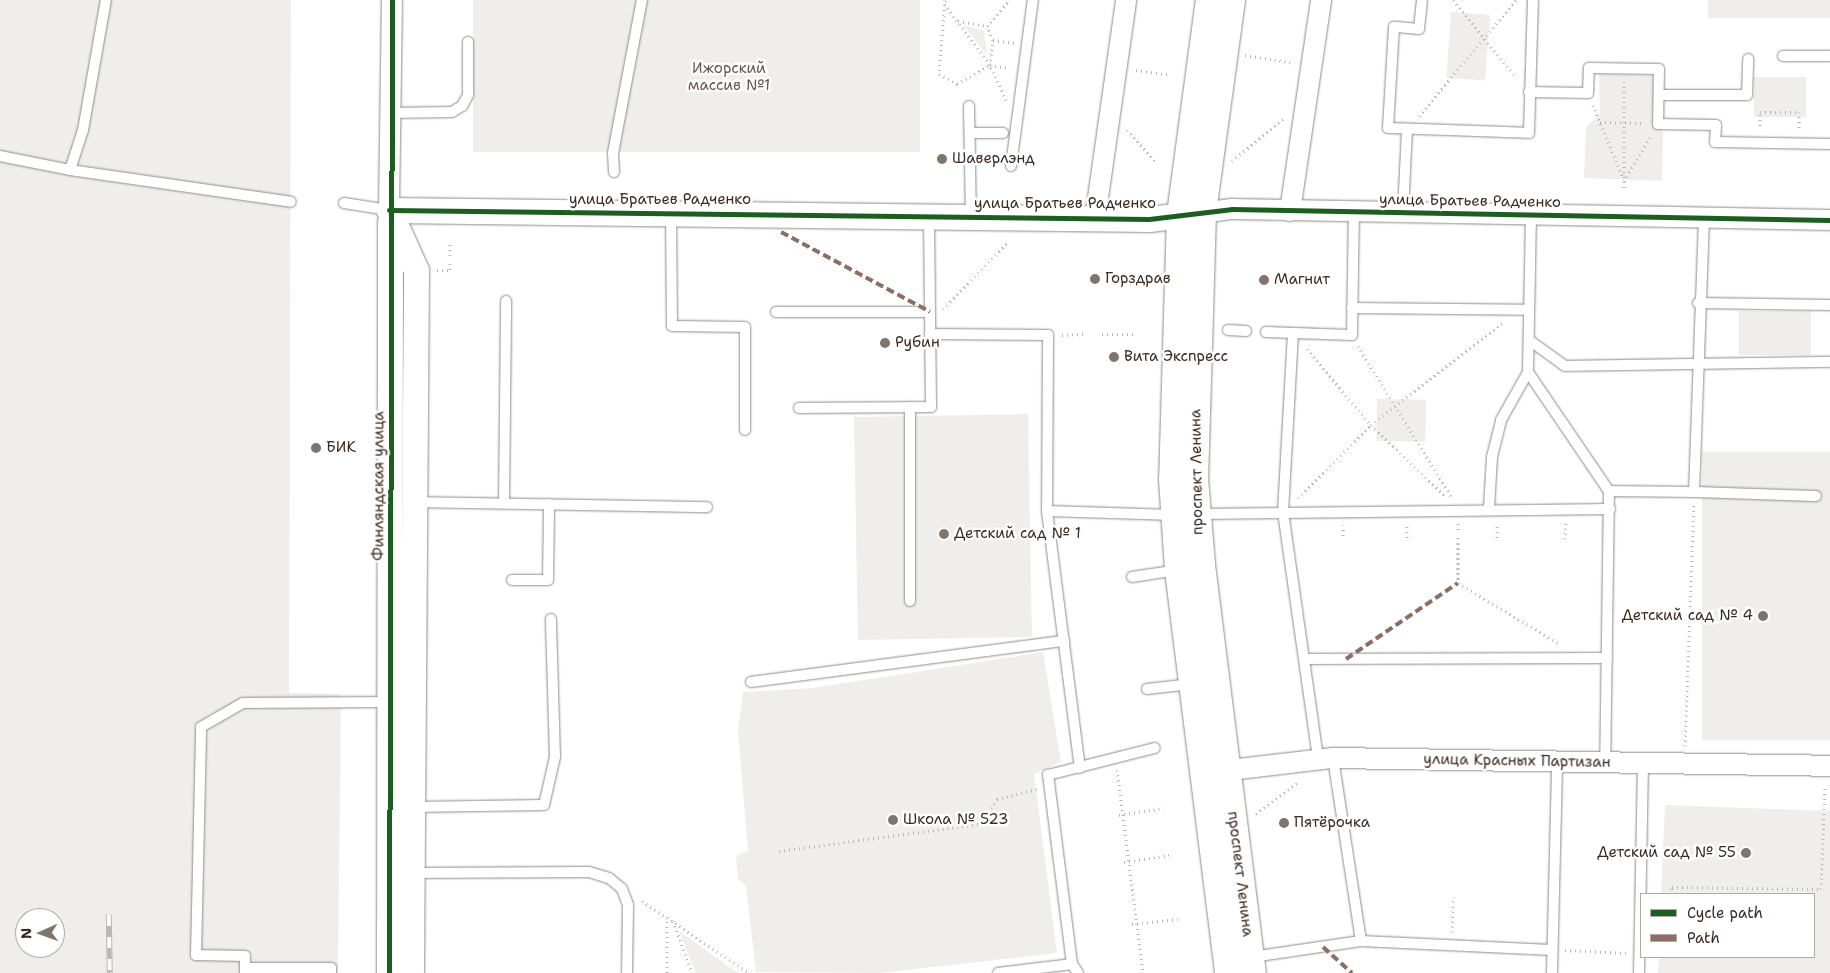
<!DOCTYPE html>
<meta charset="utf-8">
<style>
body{margin:0}
#map{position:relative;width:1830px;height:973px;overflow:hidden;background:#fff;font-family:"Shantell Sans",sans-serif}
div>[style]{position:absolute}
.built>*{inset:0;background:#efeeed;transform-origin:0 0}
.path>*{height:3px;margin-top:-1.5px;transform-origin:0;background:repeating-linear-gradient(90deg,#b9b8b6 0 1px,transparent 0 5px)}
.roads{filter:drop-shadow(0 0 1px #8e8b88) drop-shadow(0 0 1px #8e8b88)}
.service>*{height:10px;margin:-5px;padding:0 5px;transform-origin:5px;border-radius:5px;background:#fff}
.minor>*{height:20px;margin:-10px;padding:0 10px;transform-origin:10px;border-radius:10px;background:#fff}
.tertiary>*{height:25px;margin:-12.5px;padding:0 12.5px;transform-origin:12.5px;border-radius:12.5px;background:#fff}
.secondary>*{height:28px;margin:-14px;padding:0 14px;transform-origin:14px;border-radius:14px;background:#fff}
.rail>*{height:5.5px;margin-top:-2.75px;transform-origin:0;background:repeating-linear-gradient(90deg,#fff 0 11px,#b9b8b6 0 22px);box-sizing:border-box;border-block:1px solid #b9b8b6}
.quiet>*{height:4px;margin-top:-2px;transform-origin:0;background:repeating-linear-gradient(90deg,#8d6e63 0 8px,transparent 0 12px)}
.cycleway>*{height:5px;margin:-2.5px;padding:0 2.5px;transform-origin:2.5px;border-radius:2.5px;background:#1b5e20}
.dots>*{width:14px;height:14px;translate:-50% -50%;box-sizing:border-box;border:2px solid #fff;border-radius:50%}
span{translate:-50% -50%;white-space:nowrap;text-align:center;line-height:1.15;-webkit-text-stroke:5px #fff;paint-order:stroke}
.park-label{font-size:15px;color:#65584e}
.poi-label{font-size:15px;color:#3b2a1e}
.left{translate:0 -50%;text-align:left}
.right{translate:-100% -50%;text-align:right}
.street-label{font-size:15px;color:#3b2a1e}
.legend{position:absolute;left:1640px;top:893px;width:175px;height:65px;box-sizing:border-box;background:#fff;border:1px solid #b1aaa5;margin:0;padding:6px 9px;list-style:none;font-size:15px;color:#3b2a1e}
.legend li{display:flex;align-items:center;gap:10px;height:25px}
.legend b{width:25px;border:1px solid #b1aaa5}
.north{position:absolute;left:15px;top:908px;width:50px;height:50px;box-sizing:border-box;background:#fff;border:1px solid #b1aaa5;border-radius:50%;rotate:268deg;font-size:14px;font-weight:700;line-height:20px;text-align:center;color:#3b2a1e}
.north::after{content:'';display:block;margin:auto;width:18px;height:22px;background:#80756d;clip-path:polygon(50% 0,100% 100%,50% 72%,0 100%)}
</style>
<div id="map">
<div class="built">
<div style="clip-path:polygon(evenodd,0 0,291px 0,289px 693px,341px 694px,338px 973px,0 973px,0 0,25px 918px,55px 918px,55px 948px,25px 948px,25px 918px)"></div>
<div style="left:473px;top:0;width:447px;height:152px"></div>
<div style="left:1708px;top:0;width:122px;height:18px"></div>
<div style="left:1451px;top:12px;width:39px;height:66px;rotate:4deg"></div>
<div style="clip-path:polygon(964px 25px,984px 31px,987px 56px)"></div>
<div style="clip-path:polygon(1599px 74px,1657px 75px,1656px 119px,1663px 133px,1662px 181px,1584px 178px,1586px 127px,1600px 114px)"></div>
<div style="left:1806px;top:77px;width:40px;height:52px;rotate:90deg"></div>
<div style="left:1739px;top:311px;width:72px;height:44px"></div>
<div style="left:1377px;top:399px;width:49px;height:42px;rotate:1deg"></div>
<div style="left:1028px;top:414px;width:223px;height:174px;rotate:89deg"></div>
<div style="left:1702px;top:452px;width:128px;height:288px"></div>
<div style="clip-path:polygon(1043px 652px,1061px 762px,1034px 774px,1057px 953px,880px 973px,756px 972px,746px 886px,738px 879px,736px 856px,748px 851px,738px 730px,743px 692px,813px 688px)"></div>
<div style="clip-path:polygon(1665px 805px,1830px 811px,1830px 973px,1658px 973px,1659px 957px,1814px 957px,1814px 894px,1661px 894px)"></div>
<div style="clip-path:polygon(679px 931px,738px 973px,696px 973px)"></div>
</div>
<div class="path">
<div style="left:945px;top:0;width:74px;rotate:94.6deg"></div>
<div style="left:939px;top:74px;width:21px;rotate:29deg"></div>
<div style="left:957px;top:84px;width:38px;rotate:-30deg"></div>
<div style="left:1453px;top:0;width:99px;rotate:50.7deg"></div>
<div style="left:944px;top:4px;width:76px;rotate:53deg"></div>
<div style="left:990px;top:65px;width:20px;rotate:9deg"></div>
<div style="left:958px;top:21px;width:29px;rotate:10deg"></div>
<div style="left:993px;top:40px;width:22px;rotate:8deg"></div>
<div style="left:1245px;top:55px;width:50px;rotate:9.3deg"></div>
<div style="left:1136px;top:70px;width:34px;rotate:8deg"></div>
<div style="left:1624px;top:82px;width:108px;rotate:90deg"></div>
<div style="left:1006px;top:100px;width:38px;rotate:-115deg"></div>
<div style="left:990px;top:65px;width:25px;rotate:-83deg"></div>
<div style="left:993px;top:40px;width:15px;rotate:-113deg"></div>
<div style="left:987px;top:26px;width:35px;rotate:-49deg"></div>
<div style="left:1593px;top:105px;width:79px;rotate:67.7deg"></div>
<div style="left:1419px;top:116px;width:151px;rotate:-50.1deg"></div>
<div style="left:1600px;top:122px;width:44px;rotate:1.3deg"></div>
<div style="left:1127px;top:130px;width:45px;rotate:47.7deg"></div>
<div style="left:1760px;top:130px;width:18px;rotate:-90deg"></div>
<div style="left:1760px;top:112px;width:39px"></div>
<div style="left:1799px;top:112px;width:19px;rotate:90deg"></div>
<div style="left:1232px;top:161px;width:69px;rotate:-39.7deg"></div>
<div style="left:1624px;top:181px;width:55px;rotate:-59.2deg"></div>
<div style="left:437px;top:270px;width:13px"></div>
<div style="left:450px;top:270px;width:27px;rotate:-90deg"></div>
<div style="left:943px;top:309px;width:92px;rotate:-45.9deg"></div>
<div style="left:1102px;top:334px;width:32px"></div>
<div style="left:1062px;top:335px;width:22px;rotate:-3deg"></div>
<div style="left:1358px;top:346px;width:179px;rotate:58.3deg"></div>
<div style="left:1307px;top:349px;width:99px;rotate:49.9deg"></div>
<div style="left:1371px;top:425px;width:104px;rotate:43.8deg"></div>
<div style="left:1298px;top:498px;width:103px;rotate:-45deg"></div>
<div style="left:1371px;top:425px;width:166px;rotate:-37.9deg"></div>
<div style="left:1458px;top:523px;width:60px;rotate:90deg"></div>
<div style="left:1458px;top:583px;width:119px;rotate:30.9deg"></div>
<div style="left:1343px;top:525px;width:12px;rotate:90deg"></div>
<div style="left:1407px;top:538px;width:14px;rotate:-90deg"></div>
<div style="left:1497px;top:538px;width:15px;rotate:-90deg"></div>
<div style="left:1565px;top:539px;width:17px;rotate:-87deg"></div>
<div style="left:1685px;top:746px;width:241px;rotate:-87.9deg"></div>
<div style="left:1117px;top:770px;width:205px;rotate:82.7deg"></div>
<div style="left:1256px;top:814px;width:54px;rotate:-36.7deg"></div>
<div style="left:1119px;top:815px;width:45px;rotate:-9deg"></div>
<div style="left:779px;top:851px;width:202px;rotate:-7.7deg"></div>
<div style="left:979px;top:824px;width:31px;rotate:-54deg"></div>
<div style="left:997px;top:799px;width:41px;rotate:-14deg"></div>
<div style="left:1124px;top:862px;width:46px;rotate:-8.8deg"></div>
<div style="left:1671px;top:894px;width:7px;rotate:-82deg"></div>
<div style="left:1672px;top:887px;width:149px;rotate:0.8deg"></div>
<div style="left:1821px;top:889px;width:104px;rotate:-87.8deg"></div>
<div style="left:642px;top:901px;width:129px;rotate:33.9deg"></div>
<div style="left:673px;top:921px;width:55px;rotate:69.9deg"></div>
<div style="left:1132px;top:924px;width:46px;rotate:-6.2deg"></div>
<div style="left:1452px;top:932px;width:35px;rotate:-88deg"></div>
<div style="left:1565px;top:950px;width:61px;rotate:2.8deg"></div>
<div style="left:667px;top:973px;width:56px;rotate:-90deg"></div>
</div>
<div class="roads">
<div class="service">
<div style="left:1422px;top:0;width:29px;rotate:96deg"></div>
<div style="left:1419px;top:29px;width:25px;rotate:-175deg"></div>
<div style="left:1394px;top:27px;width:101px;rotate:93.4deg"></div>
<div style="left:1388px;top:128px;width:141px;rotate:2deg"></div>
<div style="left:1529px;top:133px;width:133px;rotate:-88.3deg"></div>
<div style="left:1783px;top:56px;width:47px"></div>
<div style="left:1529px;top:92px;width:59px;rotate:1deg"></div>
<div style="left:1588px;top:93px;width:25px;rotate:-88deg"></div>
<div style="left:1589px;top:68px;width:70px;rotate:0.8deg"></div>
<div style="left:1659px;top:69px;width:55px;rotate:91deg"></div>
<div style="left:1658px;top:124px;width:58px;rotate:1deg"></div>
<div style="left:1716px;top:125px;width:17px;rotate:93deg"></div>
<div style="left:1715px;top:142px;width:115px;rotate:1deg"></div>
<div style="left:1659px;top:95px;width:88px"></div>
<div style="left:1747px;top:95px;width:36px;rotate:-88deg"></div>
<div style="left:969px;top:106px;width:110px;rotate:89deg"></div>
<div style="left:389px;top:113px;width:63px;rotate:-0.9deg"></div>
<div style="left:452px;top:112px;width:12px;rotate:-31deg"></div>
<div style="left:462px;top:106px;width:13px;rotate:-61deg"></div>
<div style="left:468px;top:95px;width:53px;rotate:-90deg"></div>
<div style="left:970px;top:133px;width:33px"></div>
<div style="left:0;top:156px;width:71px;rotate:11.3deg"></div>
<div style="left:70px;top:170px;width:42px;rotate:-72deg"></div>
<div style="left:83px;top:130px;width:132px;rotate:-80deg"></div>
<div style="left:1011px;top:166px;width:167px;rotate:-82.5deg"></div>
<div style="left:70px;top:170px;width:223px;rotate:8.2deg"></div>
<div style="left:614px;top:172px;width:19px;rotate:-93deg"></div>
<div style="left:613px;top:153px;width:156px;rotate:-79.3deg"></div>
<div style="left:344px;top:203px;width:45px;rotate:9deg"></div>
<div style="left:1403px;top:212px;width:83px;rotate:-87.2deg"></div>
<div style="left:671px;top:213px;width:113px;rotate:89.5deg"></div>
<div style="left:672px;top:326px;width:73px;rotate:0.8deg"></div>
<div style="left:745px;top:327px;width:103px;rotate:90deg"></div>
<div style="left:1531px;top:215px;width:157px;rotate:91.1deg"></div>
<div style="left:1528px;top:372px;width:144px;rotate:55.8deg"></div>
<div style="left:1609px;top:491px;width:272px;rotate:90.8deg"></div>
<div style="left:1698px;top:303px;width:132px;rotate:0.9deg"></div>
<div style="left:1352px;top:308px;width:177px;rotate:0.6deg"></div>
<div style="left:776px;top:312px;width:154px"></div>
<div style="left:1228px;top:330px;width:18px;rotate:3deg"></div>
<div style="left:1266px;top:332px;width:86px;rotate:2deg"></div>
<div style="left:1352px;top:335px;width:124px;rotate:-89.1deg"></div>
<div style="left:1293px;top:333px;width:179px;rotate:93.2deg"></div>
<div style="left:1283px;top:512px;width:249px;rotate:81.9deg"></div>
<div style="left:930px;top:334px;width:118px;rotate:0.5deg"></div>
<div style="left:1048px;top:335px;width:176px;rotate:90.3deg"></div>
<div style="left:1047px;top:511px;width:259px;rotate:82.7deg"></div>
<div style="left:1529px;top:340px;width:44px;rotate:35.8deg"></div>
<div style="left:1565px;top:366px;width:265px;rotate:-0.9deg"></div>
<div style="left:799px;top:408px;width:132px;rotate:-0.4deg"></div>
<div style="left:931px;top:407px;width:190px;rotate:-90.6deg"></div>
<div style="left:1609px;top:491px;width:85px;rotate:0.7deg"></div>
<div style="left:1694px;top:492px;width:273px;rotate:-87.9deg"></div>
<div style="left:1694px;top:492px;width:122px;rotate:1.9deg"></div>
<div style="left:415px;top:502px;width:292px;rotate:1deg"></div>
<div style="left:504px;top:503px;width:202px;rotate:-89.4deg"></div>
<div style="left:1489px;top:508px;width:51px;rotate:-86.6deg"></div>
<div style="left:1492px;top:457px;width:38px;rotate:-76deg"></div>
<div style="left:1501px;top:420px;width:55px;rotate:-60.6deg"></div>
<div style="left:1047px;top:511px;width:127px;rotate:1.8deg"></div>
<div style="left:1198px;top:514px;width:412px;rotate:-0.7deg"></div>
<div style="left:1132px;top:577px;width:47px;rotate:-8.7deg"></div>
<div style="left:512px;top:580px;width:36px"></div>
<div style="left:548px;top:580px;width:76px;rotate:-89.2deg"></div>
<div style="left:910px;top:601px;width:194px;rotate:-90deg"></div>
<div style="left:1305px;top:659px;width:302px;rotate:-0.2deg"></div>
<div style="left:751px;top:682px;width:316px;rotate:-7.5deg"></div>
<div style="left:1147px;top:689px;width:45px;rotate:-6.3deg"></div>
<div style="left:1333px;top:758px;width:185px;rotate:81.3deg"></div>
<div style="left:413px;top:807px;width:131px;rotate:-0.9deg"></div>
<div style="left:544px;top:805px;width:49px;rotate:-77.1deg"></div>
<div style="left:555px;top:757px;width:138px;rotate:-91.7deg"></div>
<div style="left:410px;top:873px;width:179px;rotate:-0.3deg"></div>
<div style="left:589px;top:872px;width:21px;rotate:17deg"></div>
<div style="left:609px;top:878px;width:17px;rotate:40deg"></div>
<div style="left:622px;top:889px;width:17px;rotate:69deg"></div>
<div style="left:628px;top:905px;width:68px;rotate:90.8deg"></div>
<div style="left:1252px;top:957px;width:110px;rotate:-8.4deg"></div>
<div style="left:1361px;top:941px;width:191px;rotate:2.7deg"></div>
<div style="left:245px;top:968px;width:86px"></div>
<div style="left:331px;top:968px;width:5px;rotate:90deg"></div>
<div style="left:245px;top:973px;width:17px;rotate:-90deg"></div>
<div style="left:245px;top:956px;width:49px;rotate:-178.8deg"></div>
<div style="left:196px;top:955px;width:228px;rotate:-88.7deg"></div>
<div style="left:201px;top:727px;width:48px;rotate:-29.7deg"></div>
<div style="left:243px;top:703px;width:146px;rotate:-0.4deg"></div>
<div style="left:998px;top:973px;width:75px;rotate:-6.9deg"></div>
<div style="left:1078px;top:973px;width:11px;rotate:-124deg"></div>
<div style="left:1072px;top:964px;width:191px;rotate:-97.2deg"></div>
<div style="left:1048px;top:775px;width:110px;rotate:-14.2deg"></div>
<div style="left:1552px;top:973px;width:211px;rotate:-88.6deg"></div>
<div style="left:1639px;top:973px;width:209px;rotate:-88.9deg"></div>
</div>
<div class="minor">
<div style="left:389px;top:210px;width:210px;rotate:-89.2deg"></div>
<div style="left:1290px;top:211px;width:213px;rotate:-81.6deg"></div>
<div style="left:1202px;top:213px;width:30px;rotate:-8deg"></div>
<div style="left:1232px;top:209px;width:598px;rotate:1.05deg"></div>
<div style="left:1095px;top:219px;width:221px;rotate:-81.9deg"></div>
<div style="left:1213px;top:772px;width:121px;rotate:-6.7deg"></div>
<div style="left:1333px;top:758px;width:497px;rotate:0.9deg"></div>
</div>
<div class="tertiary">
<div style="left:389px;top:210px;width:760px;rotate:0.68deg"></div>
<div style="left:1149px;top:219px;width:52px;rotate:-6.6deg"></div>
<div style="left:389px;top:210px;width:66px;rotate:65.8deg"></div>
<div style="left:416px;top:270px;width:703px;rotate:90.41deg"></div>
<div style="left:389px;top:973px;width:751px;rotate:-89.92deg"></div>
</div>
<div class="secondary">
<div style="left:1210px;top:0;width:217px;rotate:97.7deg"></div>
<div style="left:1181px;top:215px;width:264px;rotate:91.7deg"></div>
<div style="left:1173px;top:479px;width:91px;rotate:86.2deg"></div>
<div style="left:1179px;top:570px;width:406px;rotate:82.9deg"></div>
<div style="left:1231px;top:0;width:215px;rotate:97.8deg"></div>
<div style="left:1202px;top:213px;width:265px;rotate:91.7deg"></div>
<div style="left:1194px;top:478px;width:87px;rotate:85.4deg"></div>
<div style="left:1201px;top:565px;width:411px;rotate:82.9deg"></div>
</div>
</div>
<div class="rail">
<div style="left:109px;top:915px;width:58px;rotate:89deg"></div>
</div>
<div class="quiet">
<div style="left:781px;top:232px;width:169px;rotate:28.2deg"></div>
<div style="left:1346px;top:659px;width:135px;rotate:-34.2deg"></div>
<div style="left:1323px;top:947px;width:39px;rotate:42deg"></div>
</div>
<div class="cycleway">
<div style="left:389px;top:210px;width:760px;rotate:0.68deg"></div>
<div style="left:1149px;top:219px;width:84px;rotate:-6.9deg"></div>
<div style="left:1232px;top:209px;width:598px;rotate:1.05deg"></div>
<div style="left:389px;top:973px;width:973px;rotate:-89.82deg"></div>
</div>
<div class="dots">
<div style="left:942px;top:159px;background:#80756d"></div>
<div style="left:1095px;top:279px;background:#80756d"></div>
<div style="left:1264px;top:280px;background:#80756d"></div>
<div style="left:885px;top:343px;background:#80756d"></div>
<div style="left:1114px;top:357px;background:#80756d"></div>
<div style="left:316px;top:448px;background:#80756d"></div>
<div style="left:944px;top:534px;background:#80756d"></div>
<div style="left:1763px;top:616px;background:#80756d"></div>
<div style="left:893px;top:820px;background:#80756d"></div>
<div style="left:1284px;top:823px;background:#80756d"></div>
<div style="left:1746px;top:853px;background:#80756d"></div>
</div>
<div class="park-label">
<span style="left:729px;top:77px">Ижорский<br>массив №1</span>
</div>
<div class="poi-label">
<span class="left" style="left:952px;top:159px">Шаверлэнд</span>
<span class="left" style="left:1105px;top:279px">Горздрав</span>
<span class="left" style="left:1274px;top:280px">Магнит</span>
<span class="left" style="left:895px;top:343px">Рубин</span>
<span class="left" style="left:1124px;top:357px">Вита Экспресс</span>
<span class="left" style="left:326px;top:448px">БИК</span>
<span class="left" style="left:954px;top:534px">Детский сад № 1</span>
<span class="right" style="left:1753px;top:616px">Детский сад № 4</span>
<span class="left" style="left:903px;top:820px">Школа № 523</span>
<span class="left" style="left:1294px;top:823px">Пятёрочка</span>
<span class="right" style="left:1736px;top:853px">Детский сад № 55</span>
</div>
<div class="street-label">
<span style="left:660px;top:200px">улица Братьев Радченко</span>
<span style="left:1470px;top:201px;rotate:1deg">улица Братьев Радченко</span>
<span style="left:1065px;top:204px">улица Братьев Радченко</span>
<span style="left:1197px;top:472px;rotate:-91deg">проспект Ленина</span>
<span style="left:379px;top:486px;rotate:-90deg">Финляндская улица</span>
<span style="left:1517px;top:761px;rotate:1deg">улица Красных Партизан</span>
<span style="left:1240px;top:874px;rotate:83deg">проспект Ленина</span>
</div>
<ul class="legend">
<li><b style="height:6px;background:#1b5e20"></b>Cycle path</li>
<li><b style="height:6px;background:#8d6e63"></b>Path</li>
</ul>
<div class="north">N</div>
</div>
